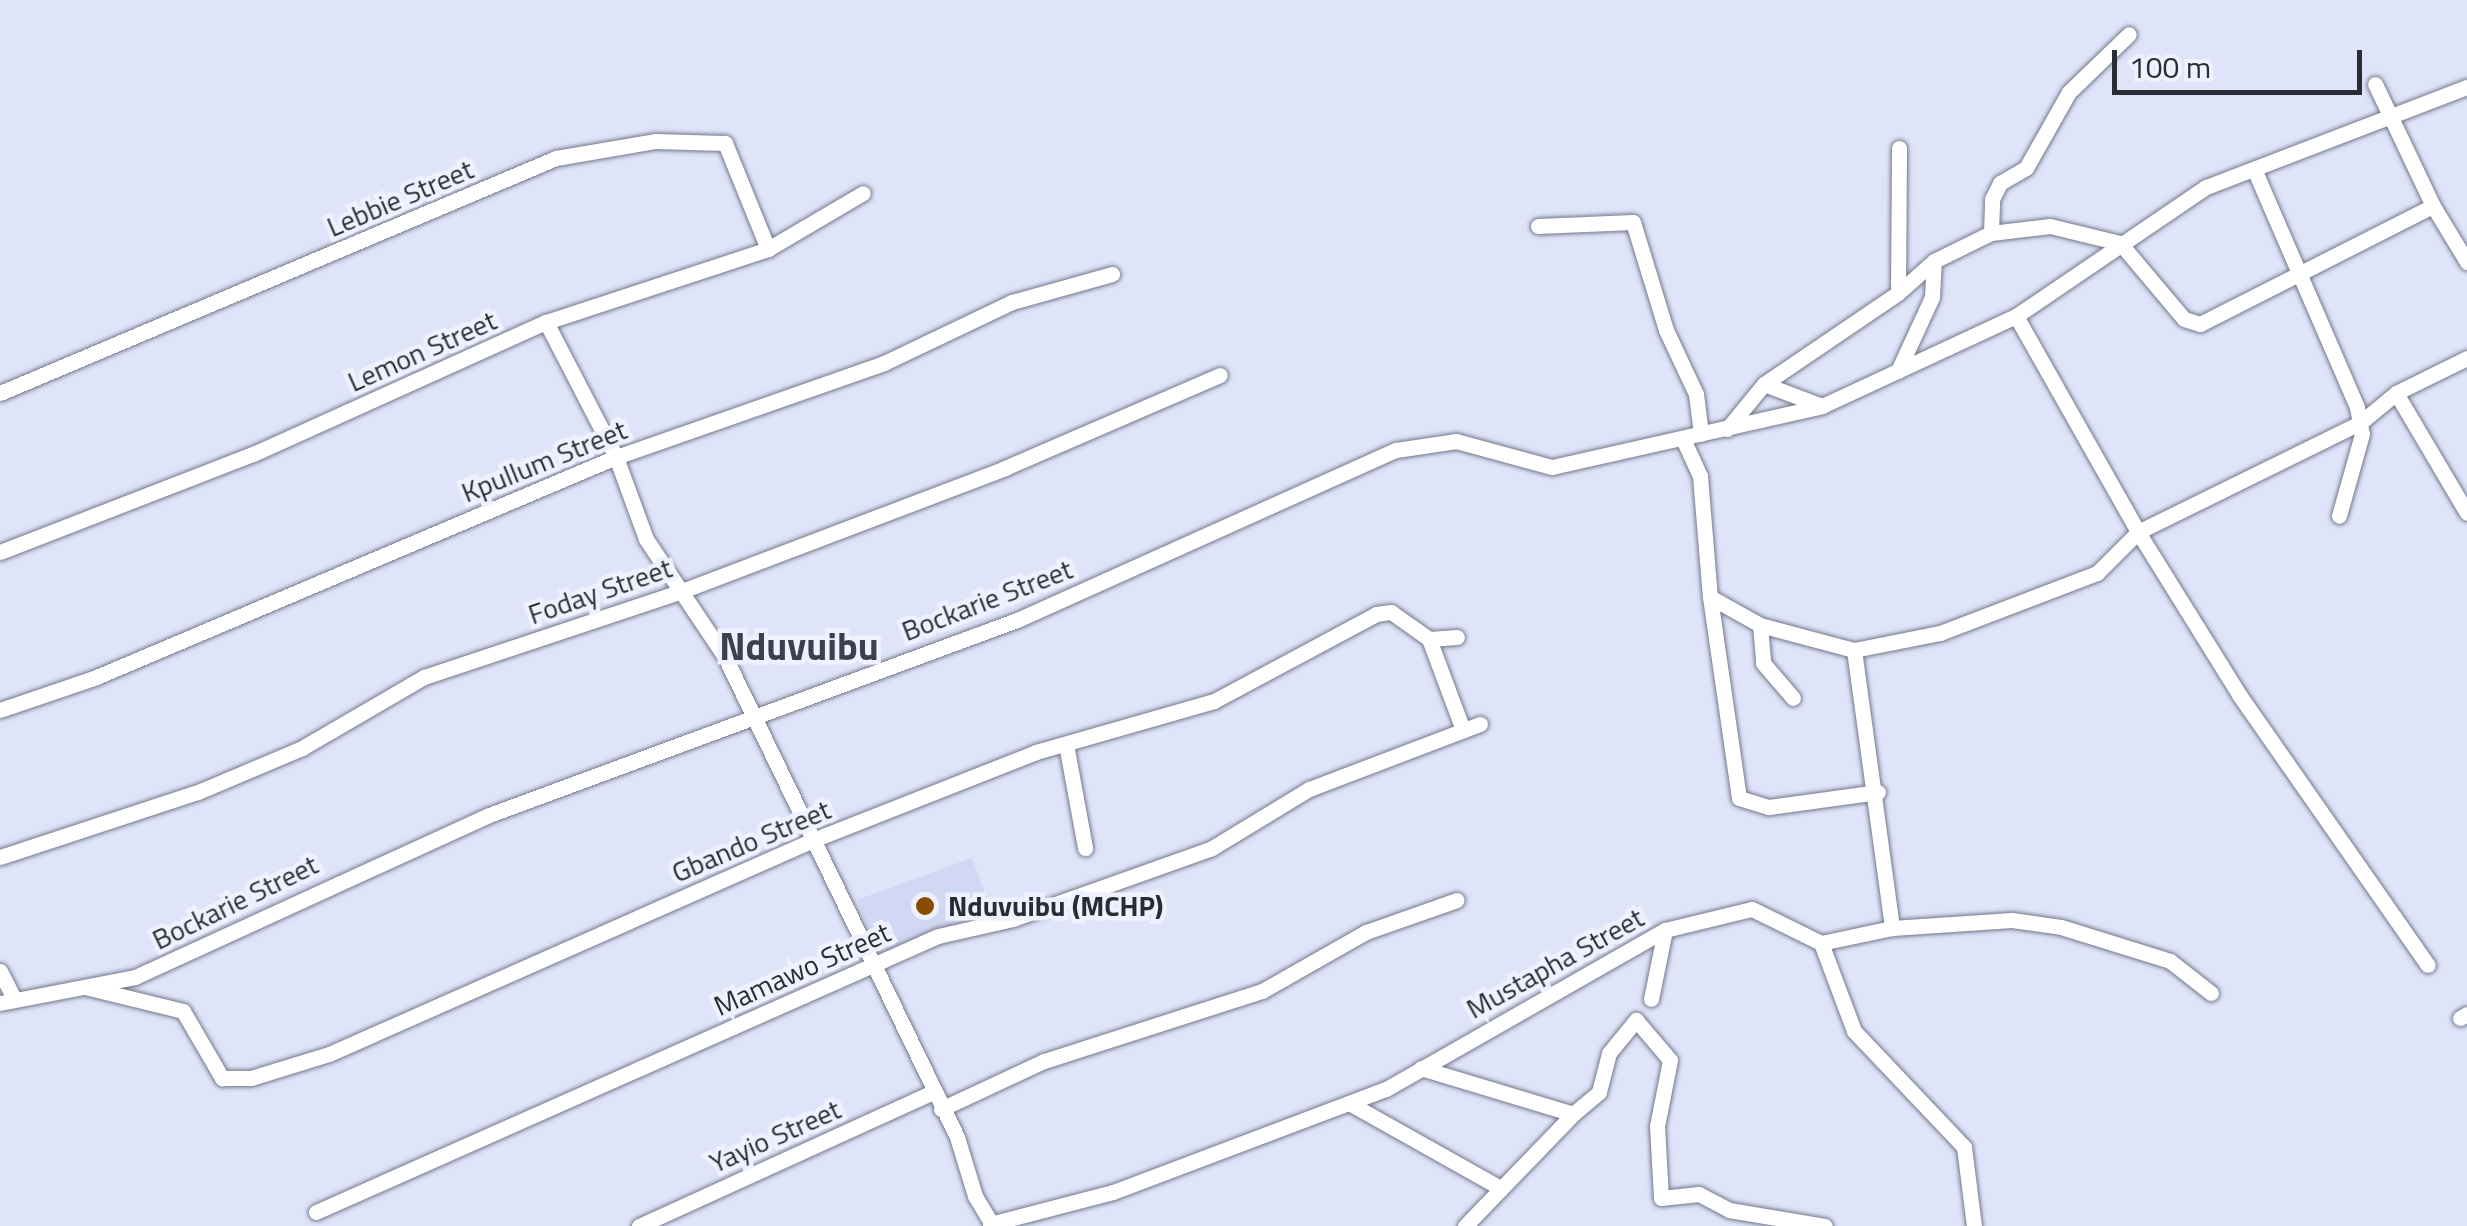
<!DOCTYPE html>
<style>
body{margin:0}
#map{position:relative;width:2467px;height:1226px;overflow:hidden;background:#dfe4f9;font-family:"Titillium Web",sans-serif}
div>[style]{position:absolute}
.built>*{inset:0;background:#d1d8f3;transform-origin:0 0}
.roads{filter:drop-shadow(0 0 2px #73788a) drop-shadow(0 0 2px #73788a)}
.minor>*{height:15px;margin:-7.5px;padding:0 7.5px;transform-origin:7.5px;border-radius:7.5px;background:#fff}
.dots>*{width:28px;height:28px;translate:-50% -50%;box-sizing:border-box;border:5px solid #eff2fe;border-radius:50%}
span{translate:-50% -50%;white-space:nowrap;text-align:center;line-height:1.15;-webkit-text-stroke:9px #eff2fe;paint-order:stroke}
.street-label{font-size:28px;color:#2a2c34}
.poi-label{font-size:28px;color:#2a2c34;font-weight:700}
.left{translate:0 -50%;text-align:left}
.district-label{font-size:38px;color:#3b3f4f;font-weight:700}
.scale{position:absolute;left:2112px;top:50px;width:250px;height:45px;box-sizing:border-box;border:5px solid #2a2c34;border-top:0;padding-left:12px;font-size:30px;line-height:35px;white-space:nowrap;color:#2a2c34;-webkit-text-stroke:8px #eff2fe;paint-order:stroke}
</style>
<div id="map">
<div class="built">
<div style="left:972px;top:858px;width:58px;height:122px;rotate:70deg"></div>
</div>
<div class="roads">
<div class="minor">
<div style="left:2254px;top:169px;width:259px;rotate:66.6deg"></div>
<div style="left:2357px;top:407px;width:27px;rotate:80deg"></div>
<div style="left:2362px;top:434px;width:85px;rotate:105.7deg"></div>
<div style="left:2433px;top:206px;width:66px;rotate:58.7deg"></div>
<div style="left:1538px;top:226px;width:95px;rotate:-2.4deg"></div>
<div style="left:1633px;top:222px;width:113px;rotate:73deg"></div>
<div style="left:1666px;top:330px;width:71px;rotate:64.9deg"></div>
<div style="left:1696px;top:394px;width:40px;rotate:82.9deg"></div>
<div style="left:1991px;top:233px;width:59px;rotate:-6.8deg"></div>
<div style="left:2050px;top:226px;width:72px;rotate:13.7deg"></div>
<div style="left:2120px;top:243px;width:99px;rotate:49.9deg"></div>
<div style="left:2184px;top:319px;width:17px;rotate:17deg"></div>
<div style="left:2200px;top:324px;width:261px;rotate:-26.9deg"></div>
<div style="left:2433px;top:206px;width:135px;rotate:-115.4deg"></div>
<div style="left:1898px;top:293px;width:145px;rotate:-89.6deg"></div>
<div style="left:2016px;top:316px;width:248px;rotate:60.5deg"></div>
<div style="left:2138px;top:532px;width:247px;rotate:-26.2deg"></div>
<div style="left:2360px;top:423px;width:47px;rotate:-39.8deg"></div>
<div style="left:546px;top:322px;width:152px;rotate:62.6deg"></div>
<div style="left:616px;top:457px;width:87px;rotate:69.9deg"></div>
<div style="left:646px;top:539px;width:142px;rotate:56.2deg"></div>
<div style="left:725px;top:657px;width:533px;rotate:64.2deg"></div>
<div style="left:957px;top:1137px;width:62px;rotate:73deg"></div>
<div style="left:975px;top:1196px;width:35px;rotate:59deg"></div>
<div style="left:2467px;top:358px;width:79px;rotate:153.8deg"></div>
<div style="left:2396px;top:393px;width:139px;rotate:59.4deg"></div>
<div style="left:1898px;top:371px;width:81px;rotate:-65.3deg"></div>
<div style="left:1932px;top:297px;width:36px;rotate:-87deg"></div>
<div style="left:0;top:393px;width:604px;rotate:-22.91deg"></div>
<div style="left:556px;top:158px;width:100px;rotate:-9.7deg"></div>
<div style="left:655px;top:141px;width:70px;rotate:1.6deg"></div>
<div style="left:725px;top:143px;width:114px;rotate:67.9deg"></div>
<div style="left:1822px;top:406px;width:214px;rotate:-24.9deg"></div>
<div style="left:2016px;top:316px;width:230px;rotate:-34.2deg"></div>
<div style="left:2206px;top:187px;width:280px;rotate:-21deg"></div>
<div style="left:1727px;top:429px;width:58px;rotate:-50.6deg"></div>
<div style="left:1764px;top:384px;width:162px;rotate:-34.2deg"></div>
<div style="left:1898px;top:293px;width:48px;rotate:-41.6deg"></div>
<div style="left:1934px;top:261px;width:64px;rotate:-26.2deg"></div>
<div style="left:1991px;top:233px;width:34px;rotate:-88deg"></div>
<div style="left:1992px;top:199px;width:18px;rotate:-63deg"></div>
<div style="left:2000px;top:183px;width:30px;rotate:-30deg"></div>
<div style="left:2026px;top:168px;width:87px;rotate:-60.5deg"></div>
<div style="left:2069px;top:92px;width:83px;rotate:-44deg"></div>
<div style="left:1683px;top:439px;width:41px;rotate:65.3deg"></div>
<div style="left:1700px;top:476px;width:121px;rotate:85.3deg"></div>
<div style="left:1710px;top:597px;width:57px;rotate:29.2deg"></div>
<div style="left:1760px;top:625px;width:97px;rotate:14.9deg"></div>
<div style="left:1854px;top:650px;width:88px;rotate:-11.2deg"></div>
<div style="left:1940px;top:633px;width:168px;rotate:-20.9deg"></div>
<div style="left:2097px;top:573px;width:58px;rotate:-45deg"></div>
<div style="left:2138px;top:532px;width:193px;rotate:58.1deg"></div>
<div style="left:2240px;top:696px;width:328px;rotate:55.1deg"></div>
<div style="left:0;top:552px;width:271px;rotate:-21.2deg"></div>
<div style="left:253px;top:454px;width:321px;rotate:-24.3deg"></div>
<div style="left:546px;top:322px;width:234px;rotate:-18.2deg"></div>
<div style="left:768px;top:249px;width:110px;rotate:-30.5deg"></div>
<div style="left:1710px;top:597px;width:203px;rotate:81.8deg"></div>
<div style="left:1739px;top:798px;width:31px;rotate:17deg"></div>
<div style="left:1769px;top:807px;width:110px;rotate:-7.8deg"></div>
<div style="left:1760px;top:625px;width:38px;rotate:85deg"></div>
<div style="left:1763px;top:663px;width:46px;rotate:49.4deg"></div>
<div style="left:1429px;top:639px;width:97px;rotate:69.5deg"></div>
<div style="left:1854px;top:650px;width:281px;rotate:82.2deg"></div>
<div style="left:0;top:710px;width:99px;rotate:-18.8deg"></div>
<div style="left:94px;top:678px;width:567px;rotate:-22.95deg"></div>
<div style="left:616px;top:457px;width:284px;rotate:-19.3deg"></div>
<div style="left:884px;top:363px;width:142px;rotate:-25.5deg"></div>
<div style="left:1012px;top:302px;width:104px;rotate:-15.6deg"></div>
<div style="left:1066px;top:744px;width:106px;rotate:79.6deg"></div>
<div style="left:0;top:857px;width:208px;rotate:-18.2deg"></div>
<div style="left:198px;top:792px;width:113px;rotate:-22.9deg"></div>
<div style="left:302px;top:748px;width:141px;rotate:-30.2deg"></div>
<div style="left:424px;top:677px;width:269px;rotate:-18.4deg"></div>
<div style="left:679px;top:592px;width:349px;rotate:-20.8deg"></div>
<div style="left:1005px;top:468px;width:234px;rotate:-23.4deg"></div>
<div style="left:1821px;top:943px;width:94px;rotate:69.4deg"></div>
<div style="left:1854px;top:1031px;width:160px;rotate:46.5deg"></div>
<div style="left:1964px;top:1147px;width:80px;rotate:82.8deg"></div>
<div style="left:0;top:971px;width:30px;rotate:63deg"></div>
<div style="left:89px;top:988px;width:97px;rotate:13.7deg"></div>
<div style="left:183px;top:1011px;width:78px;rotate:59.8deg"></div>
<div style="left:222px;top:1078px;width:29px"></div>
<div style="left:251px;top:1078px;width:82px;rotate:-17.1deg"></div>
<div style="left:329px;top:1054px;width:529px;rotate:-23.85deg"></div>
<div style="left:813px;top:840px;width:240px;rotate:-21.5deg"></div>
<div style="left:1036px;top:752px;width:185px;rotate:-16deg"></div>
<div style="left:1214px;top:701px;width:184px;rotate:-28.2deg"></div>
<div style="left:1376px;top:614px;width:15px;rotate:-8deg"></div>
<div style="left:1391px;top:612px;width:47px;rotate:35.4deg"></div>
<div style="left:1429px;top:639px;width:28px;rotate:-4deg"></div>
<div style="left:1651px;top:999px;width:70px;rotate:-78.5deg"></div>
<div style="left:0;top:1003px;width:137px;rotate:-10.9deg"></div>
<div style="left:135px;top:977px;width:389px;rotate:-24.6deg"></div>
<div style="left:489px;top:815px;width:563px;rotate:-20.27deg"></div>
<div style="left:1017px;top:620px;width:415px;rotate:-24.2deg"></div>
<div style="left:1396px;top:450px;width:61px;rotate:-8.5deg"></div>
<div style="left:1456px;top:441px;width:99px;rotate:15.2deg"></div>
<div style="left:1552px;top:467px;width:277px;rotate:-12.7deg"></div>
<div style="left:1822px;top:406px;width:62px;rotate:-159.2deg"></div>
<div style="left:2460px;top:1018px;width:8px;rotate:-30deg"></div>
<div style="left:1421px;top:1068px;width:159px;rotate:16.8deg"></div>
<div style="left:1573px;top:1114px;width:34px;rotate:-40deg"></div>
<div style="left:1599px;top:1092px;width:40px;rotate:-75.6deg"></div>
<div style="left:1609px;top:1053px;width:43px;rotate:-50.7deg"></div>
<div style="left:1636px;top:1020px;width:52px;rotate:49.6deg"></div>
<div style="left:1670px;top:1060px;width:67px;rotate:101.1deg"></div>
<div style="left:1657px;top:1126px;width:72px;rotate:86.8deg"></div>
<div style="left:1661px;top:1198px;width:38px;rotate:-6deg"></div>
<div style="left:1699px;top:1194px;width:34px;rotate:28deg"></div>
<div style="left:1729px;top:1210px;width:97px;rotate:9.5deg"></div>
<div style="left:1349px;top:1103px;width:170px;rotate:29.3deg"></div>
<div style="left:941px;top:1109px;width:114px;rotate:-25deg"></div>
<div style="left:1044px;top:1061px;width:229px;rotate:-17.8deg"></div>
<div style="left:1262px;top:991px;width:120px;rotate:-29.6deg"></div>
<div style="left:1366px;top:932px;width:96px;rotate:-19.4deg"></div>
<div style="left:316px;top:1212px;width:680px;rotate:-23.93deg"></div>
<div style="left:938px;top:936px;width:77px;rotate:-12.8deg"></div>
<div style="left:1013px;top:919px;width:211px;rotate:-19.6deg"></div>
<div style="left:1212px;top:848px;width:114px;rotate:-31.3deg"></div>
<div style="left:1309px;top:789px;width:183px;rotate:-20.8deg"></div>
<div style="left:990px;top:1224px;width:127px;rotate:-14.6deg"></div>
<div style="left:1113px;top:1192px;width:292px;rotate:-20.7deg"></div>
<div style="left:1386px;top:1089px;width:321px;rotate:-29.7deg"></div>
<div style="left:1665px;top:930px;width:89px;rotate:-13.6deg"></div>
<div style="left:1752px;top:909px;width:77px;rotate:26.2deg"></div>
<div style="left:1821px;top:943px;width:73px;rotate:-11.9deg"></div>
<div style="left:1892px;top:928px;width:120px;rotate:-3.8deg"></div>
<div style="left:2012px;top:920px;width:49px;rotate:8.1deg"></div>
<div style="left:2061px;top:927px;width:114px;rotate:17.3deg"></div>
<div style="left:2170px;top:961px;width:52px;rotate:38deg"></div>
<div style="left:639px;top:1226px;width:321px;rotate:-24.5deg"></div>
<div style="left:1465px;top:1226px;width:156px;rotate:-46deg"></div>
</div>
</div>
<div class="dots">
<div style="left:925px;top:906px;background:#854e00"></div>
</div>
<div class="street-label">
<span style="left:400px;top:198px;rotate:-23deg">Lebbie Street</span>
<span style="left:422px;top:351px;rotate:-24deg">Lemon Street</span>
<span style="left:544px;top:461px;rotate:-22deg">Kpullum Street</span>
<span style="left:600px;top:591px;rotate:-19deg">Foday Street</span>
<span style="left:987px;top:600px;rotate:-21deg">Bockarie Street</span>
<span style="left:751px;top:841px;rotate:-23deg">Gbando Street</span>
<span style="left:235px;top:902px;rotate:-26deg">Bockarie Street</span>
<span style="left:1555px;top:963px;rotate:-29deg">Mustapha Street</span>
<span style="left:802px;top:969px;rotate:-24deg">Mamawo Street</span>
<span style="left:775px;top:1136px;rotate:-24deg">Yayio Street</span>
</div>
<div class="poi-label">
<span class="left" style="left:948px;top:906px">Nduvuibu (MCHP)</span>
</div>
<div class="district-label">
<span style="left:799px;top:647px">Nduvuibu</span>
</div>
<div class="scale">100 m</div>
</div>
